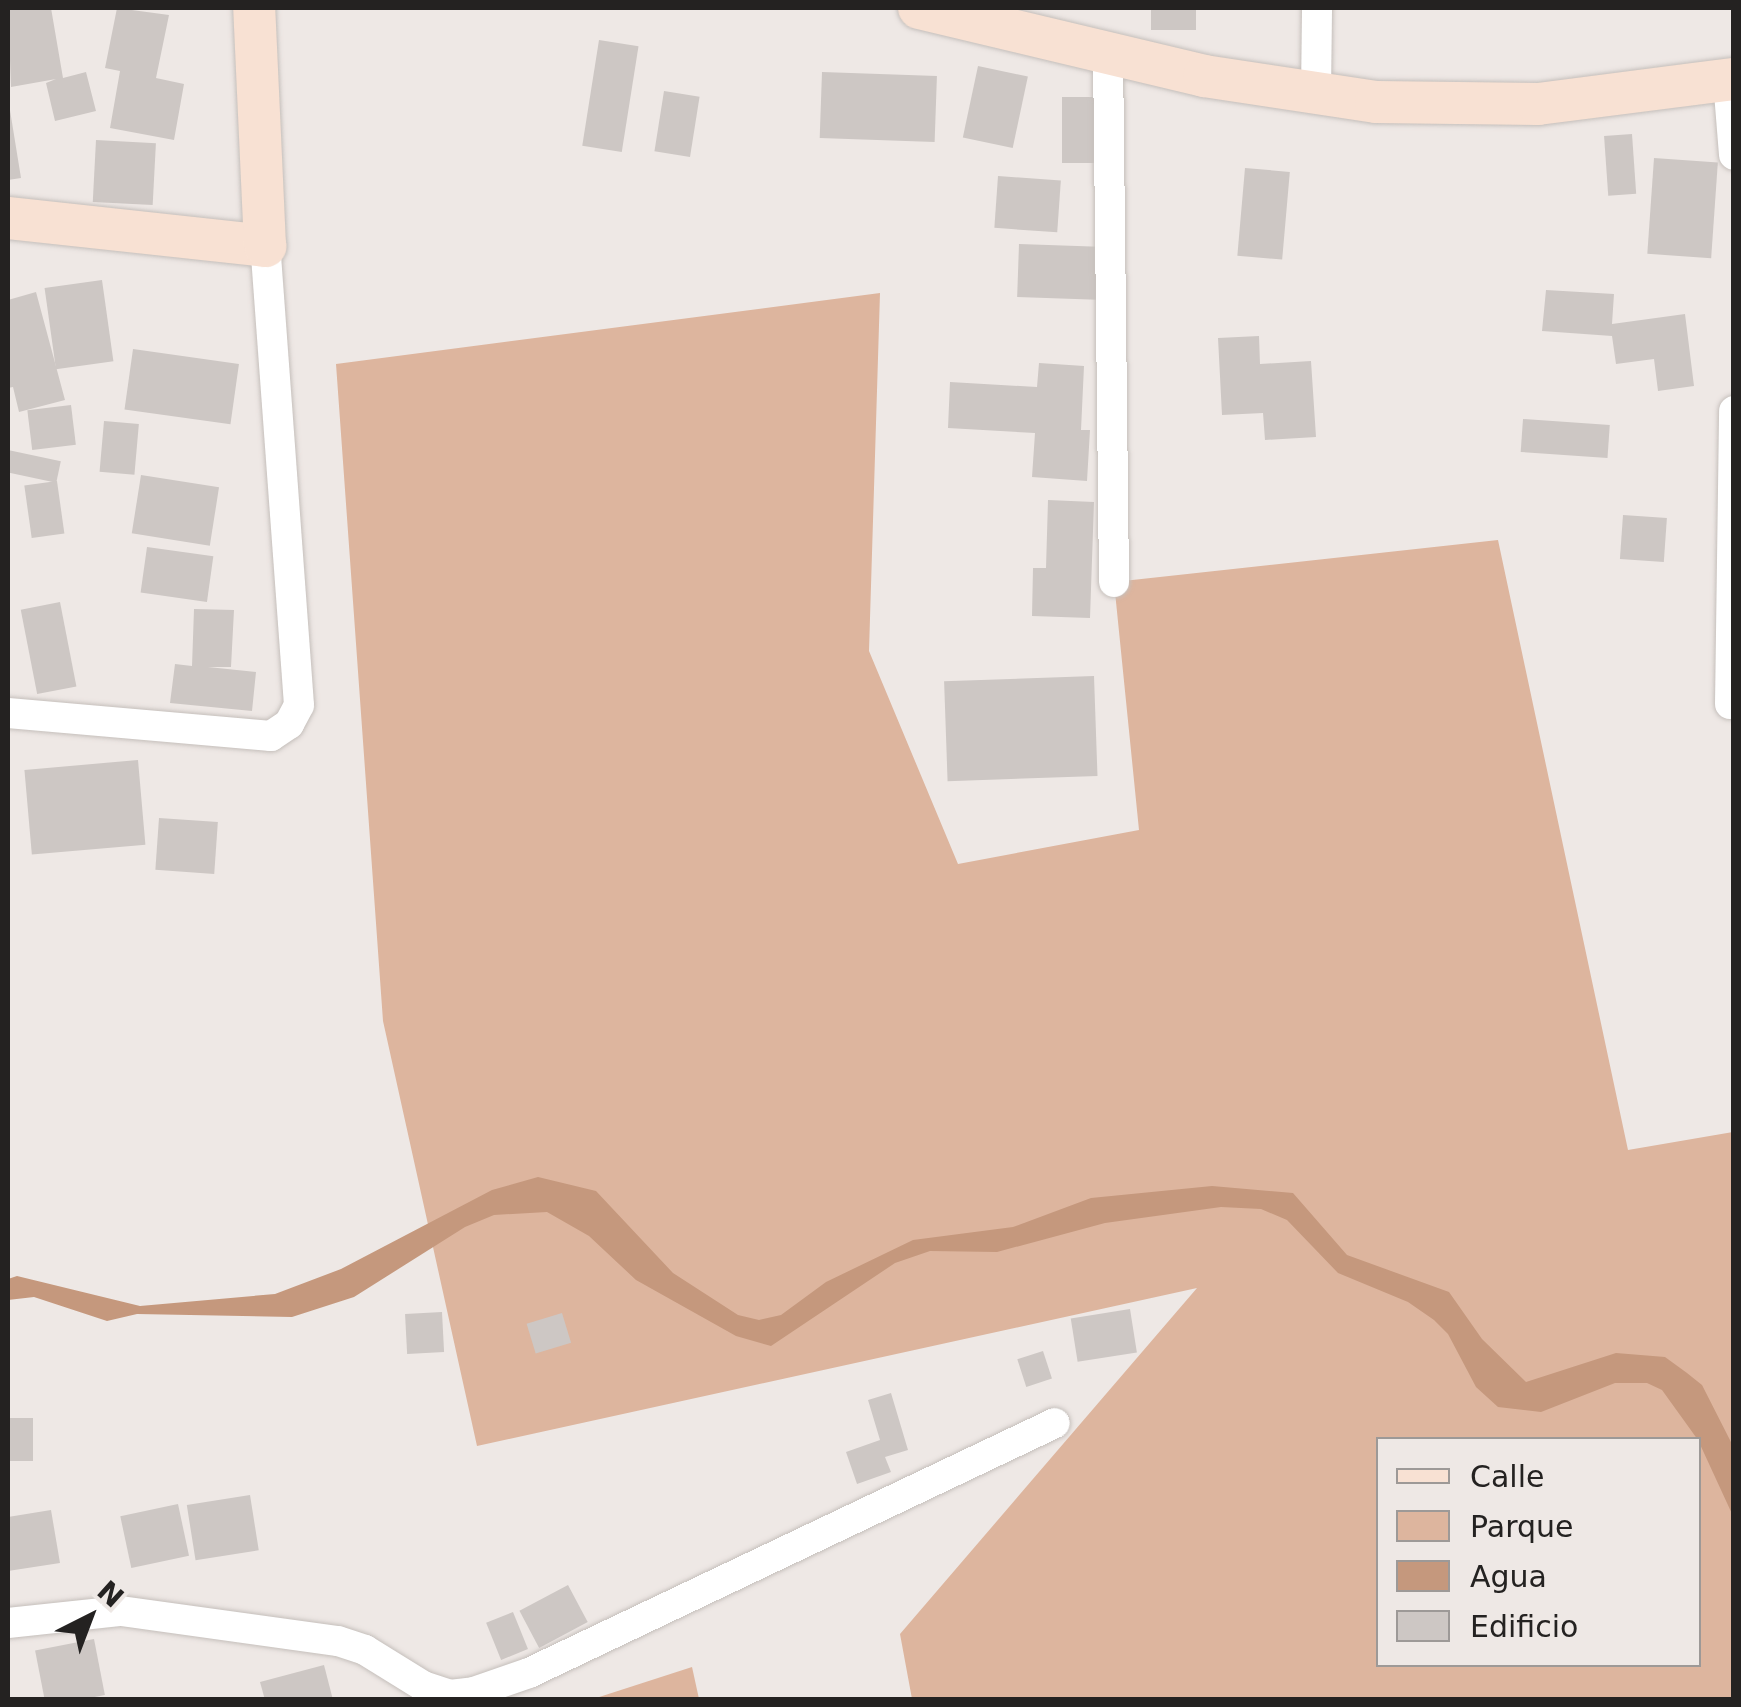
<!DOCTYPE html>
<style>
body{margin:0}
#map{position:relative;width:1741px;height:1707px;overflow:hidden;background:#eee8e5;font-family:"DejaVu Sans",sans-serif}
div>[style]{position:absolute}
.green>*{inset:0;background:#ddb59e}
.water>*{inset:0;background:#c5987d}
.building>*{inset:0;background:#cdc7c4;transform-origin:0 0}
.roads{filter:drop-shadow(0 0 2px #c5bfbb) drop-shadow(0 0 2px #c5bfbb)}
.minor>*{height:30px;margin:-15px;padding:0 15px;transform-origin:15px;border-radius:15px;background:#fff}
.secondary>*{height:42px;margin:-21px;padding:0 21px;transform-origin:21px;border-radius:21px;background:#f8e1d3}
span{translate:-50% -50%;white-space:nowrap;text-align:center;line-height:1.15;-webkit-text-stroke:8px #eee8e5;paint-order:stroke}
.frame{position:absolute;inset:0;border:10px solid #242221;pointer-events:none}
.legend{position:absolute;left:1376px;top:1437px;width:325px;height:230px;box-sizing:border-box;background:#eee8e5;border:2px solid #9d9997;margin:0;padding:12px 18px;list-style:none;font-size:30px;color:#242221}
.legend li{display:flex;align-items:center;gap:20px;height:50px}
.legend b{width:50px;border:2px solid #9d9997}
.north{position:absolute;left:40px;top:1567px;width:100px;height:100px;-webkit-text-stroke:8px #eee8e5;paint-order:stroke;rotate:42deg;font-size:28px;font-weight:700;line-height:40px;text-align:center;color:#242221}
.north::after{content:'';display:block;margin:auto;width:35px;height:45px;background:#242221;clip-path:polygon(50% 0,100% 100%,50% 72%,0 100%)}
</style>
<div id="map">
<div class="green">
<div style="clip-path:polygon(evenodd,880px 293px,869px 651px,958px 864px,1139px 830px,1114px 582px,1498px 540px,1628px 1150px,1733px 1132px,1733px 1699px,912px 1699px,900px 1634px,1197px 1288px,477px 1446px,383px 1021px,336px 364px,880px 293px,1378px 1440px,1698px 1440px,1698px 1664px,1378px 1664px,1378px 1440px)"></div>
<div style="clip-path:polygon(692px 1667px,699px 1699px,593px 1699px)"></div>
</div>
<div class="water">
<div style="clip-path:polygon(538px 1177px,596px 1191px,673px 1273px,738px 1315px,759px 1320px,781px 1315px,826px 1282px,913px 1240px,1013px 1227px,1091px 1198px,1212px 1186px,1293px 1193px,1347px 1255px,1449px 1292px,1482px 1339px,1526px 1382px,1616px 1353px,1665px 1357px,1687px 1373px,1702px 1385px,1733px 1446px,1733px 1516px,1698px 1440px,1662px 1390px,1647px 1383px,1615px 1383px,1541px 1412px,1498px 1407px,1476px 1387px,1448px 1334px,1434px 1320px,1408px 1302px,1338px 1273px,1287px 1220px,1261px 1209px,1221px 1207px,1105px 1223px,997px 1252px,930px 1251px,895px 1263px,771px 1346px,736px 1336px,636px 1280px,589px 1236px,547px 1212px,494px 1215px,465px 1227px,354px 1297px,292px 1317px,137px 1314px,107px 1321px,34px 1297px,8px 1300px,8px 1279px,17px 1276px,140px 1306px,275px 1294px,341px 1269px,492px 1190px)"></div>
</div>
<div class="building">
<div style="clip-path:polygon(8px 8px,51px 8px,63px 78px,86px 72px,96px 111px,55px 121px,46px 83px,56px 79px,11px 87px)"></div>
<div style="clip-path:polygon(117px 8px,169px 15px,156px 78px,184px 84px,174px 140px,110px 128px,120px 71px,105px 68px)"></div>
<div style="left:1151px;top:8px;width:45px;height:22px"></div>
<div style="left:599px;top:40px;width:40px;height:107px;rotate:9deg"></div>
<div style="left:978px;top:66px;width:51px;height:73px;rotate:12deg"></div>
<div style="left:822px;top:72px;width:115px;height:66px;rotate:2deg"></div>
<div style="left:664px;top:91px;width:36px;height:61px;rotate:9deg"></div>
<div style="left:1098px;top:97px;width:66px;height:36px;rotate:90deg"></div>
<div style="clip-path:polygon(8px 98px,21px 178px,8px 180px)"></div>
<div style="left:1632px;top:134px;width:60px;height:28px;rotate:86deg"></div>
<div style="left:96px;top:140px;width:60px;height:62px;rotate:3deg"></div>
<div style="left:1654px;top:158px;width:64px;height:96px;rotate:4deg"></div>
<div style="left:1245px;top:168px;width:45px;height:88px;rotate:5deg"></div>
<div style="left:998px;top:176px;width:63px;height:52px;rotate:4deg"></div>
<div style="left:1019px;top:244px;width:80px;height:53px;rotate:2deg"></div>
<div style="left:102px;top:280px;width:82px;height:58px;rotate:82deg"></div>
<div style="clip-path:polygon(1546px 290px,1614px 294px,1612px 324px,1685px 314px,1694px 386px,1658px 391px,1654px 359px,1616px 364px,1612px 336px,1542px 331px)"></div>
<div style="clip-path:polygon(36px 292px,65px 400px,19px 412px,13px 387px,8px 388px,8px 300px)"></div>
<div style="clip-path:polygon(1259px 336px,1260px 364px,1311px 361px,1316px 437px,1265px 440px,1263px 413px,1222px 415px,1218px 338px)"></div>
<div style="left:133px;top:349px;width:107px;height:61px;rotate:8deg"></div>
<div style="clip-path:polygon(1039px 363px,1084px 366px,1081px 430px,1090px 430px,1087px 481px,1032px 477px,1035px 433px,948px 428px,950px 382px,1037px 387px)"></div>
<div style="left:71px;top:405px;width:40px;height:44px;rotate:83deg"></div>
<div style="left:1523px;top:419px;width:87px;height:33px;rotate:4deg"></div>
<div style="left:104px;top:421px;width:35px;height:51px;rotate:5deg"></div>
<div style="left:8px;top:450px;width:54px;height:22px;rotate:12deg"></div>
<div style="left:141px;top:475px;width:79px;height:59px;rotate:9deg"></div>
<div style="left:57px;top:481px;width:53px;height:33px;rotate:82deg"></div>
<div style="clip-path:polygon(1048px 500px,1094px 502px,1090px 618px,1032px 616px,1033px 568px,1046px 568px)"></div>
<div style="left:1623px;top:515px;width:44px;height:44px;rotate:4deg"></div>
<div style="left:147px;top:547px;width:67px;height:46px;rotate:8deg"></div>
<div style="left:60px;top:602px;width:86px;height:40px;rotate:79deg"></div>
<div style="clip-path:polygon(194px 609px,234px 610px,231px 667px,208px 667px,256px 672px,252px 711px,170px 703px,175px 664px,192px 666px)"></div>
<div style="left:1094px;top:676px;width:100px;height:150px;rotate:88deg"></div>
<div style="left:138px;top:760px;width:85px;height:114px;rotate:85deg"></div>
<div style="left:159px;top:818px;width:59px;height:52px;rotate:4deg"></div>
<div style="left:1130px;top:1309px;width:44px;height:60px;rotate:81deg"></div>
<div style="left:442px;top:1312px;width:40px;height:37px;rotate:87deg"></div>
<div style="left:562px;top:1313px;width:31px;height:37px;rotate:73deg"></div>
<div style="left:1043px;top:1351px;width:29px;height:27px;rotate:72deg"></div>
<div style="clip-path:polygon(891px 1393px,908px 1450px,885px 1457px,891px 1472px,857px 1484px,846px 1452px,880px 1440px,868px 1400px)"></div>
<div style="left:8px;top:1418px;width:25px;height:43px"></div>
<div style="left:250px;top:1495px;width:56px;height:64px;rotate:81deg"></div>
<div style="left:178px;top:1504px;width:53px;height:59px;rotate:78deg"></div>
<div style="clip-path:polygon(51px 1510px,60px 1563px,8px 1571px,8px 1517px)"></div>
<div style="left:568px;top:1585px;width:42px;height:55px;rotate:62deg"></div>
<div style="left:513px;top:1612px;width:40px;height:29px;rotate:68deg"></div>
<div style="left:94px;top:1639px;width:57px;height:60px;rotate:79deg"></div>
<div style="clip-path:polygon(324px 1665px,333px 1700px,265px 1700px,260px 1682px)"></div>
</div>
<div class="roads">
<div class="minor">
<div style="left:1108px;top:53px;width:529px;rotate:89.35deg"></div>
<div style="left:1728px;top:80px;width:75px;rotate:85.4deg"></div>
<div style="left:1316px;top:93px;width:85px;rotate:-89.3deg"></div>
<div style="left:1730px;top:704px;width:293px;rotate:-89.2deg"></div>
<div style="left:8px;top:713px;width:264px;rotate:5deg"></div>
<div style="left:271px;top:736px;width:22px;rotate:-34deg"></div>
<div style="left:289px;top:724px;width:21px;rotate:-62deg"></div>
<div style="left:299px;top:705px;width:460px;rotate:-94.2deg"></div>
<div style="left:8px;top:1623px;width:114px;rotate:-6.1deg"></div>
<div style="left:121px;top:1611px;width:219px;rotate:7.9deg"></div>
<div style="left:338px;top:1641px;width:28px;rotate:18deg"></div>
<div style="left:365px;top:1650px;width:68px;rotate:31.8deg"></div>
<div style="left:423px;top:1686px;width:28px;rotate:18deg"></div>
<div style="left:450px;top:1695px;width:24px;rotate:-7deg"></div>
<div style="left:474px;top:1692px;width:58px;rotate:-19.1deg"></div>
<div style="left:529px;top:1673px;width:582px;rotate:-25.42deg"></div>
</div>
<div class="secondary">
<div style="left:919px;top:8px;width:293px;rotate:13.4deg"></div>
<div style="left:1204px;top:76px;width:174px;rotate:8.6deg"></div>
<div style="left:1376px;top:102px;width:162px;rotate:0.7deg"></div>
<div style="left:1538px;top:104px;width:198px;rotate:-7.3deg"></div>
<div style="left:8px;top:218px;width:259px;rotate:6.2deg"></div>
<div style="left:265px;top:246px;width:238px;rotate:-92.6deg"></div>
</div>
</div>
<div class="frame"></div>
<ul class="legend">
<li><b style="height:12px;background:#f8e1d3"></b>Calle</li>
<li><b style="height:28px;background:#ddb59e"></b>Parque</li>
<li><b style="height:28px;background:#c5987d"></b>Agua</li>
<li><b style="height:28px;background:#cdc7c4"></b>Edificio</li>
</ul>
<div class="north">N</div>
</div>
